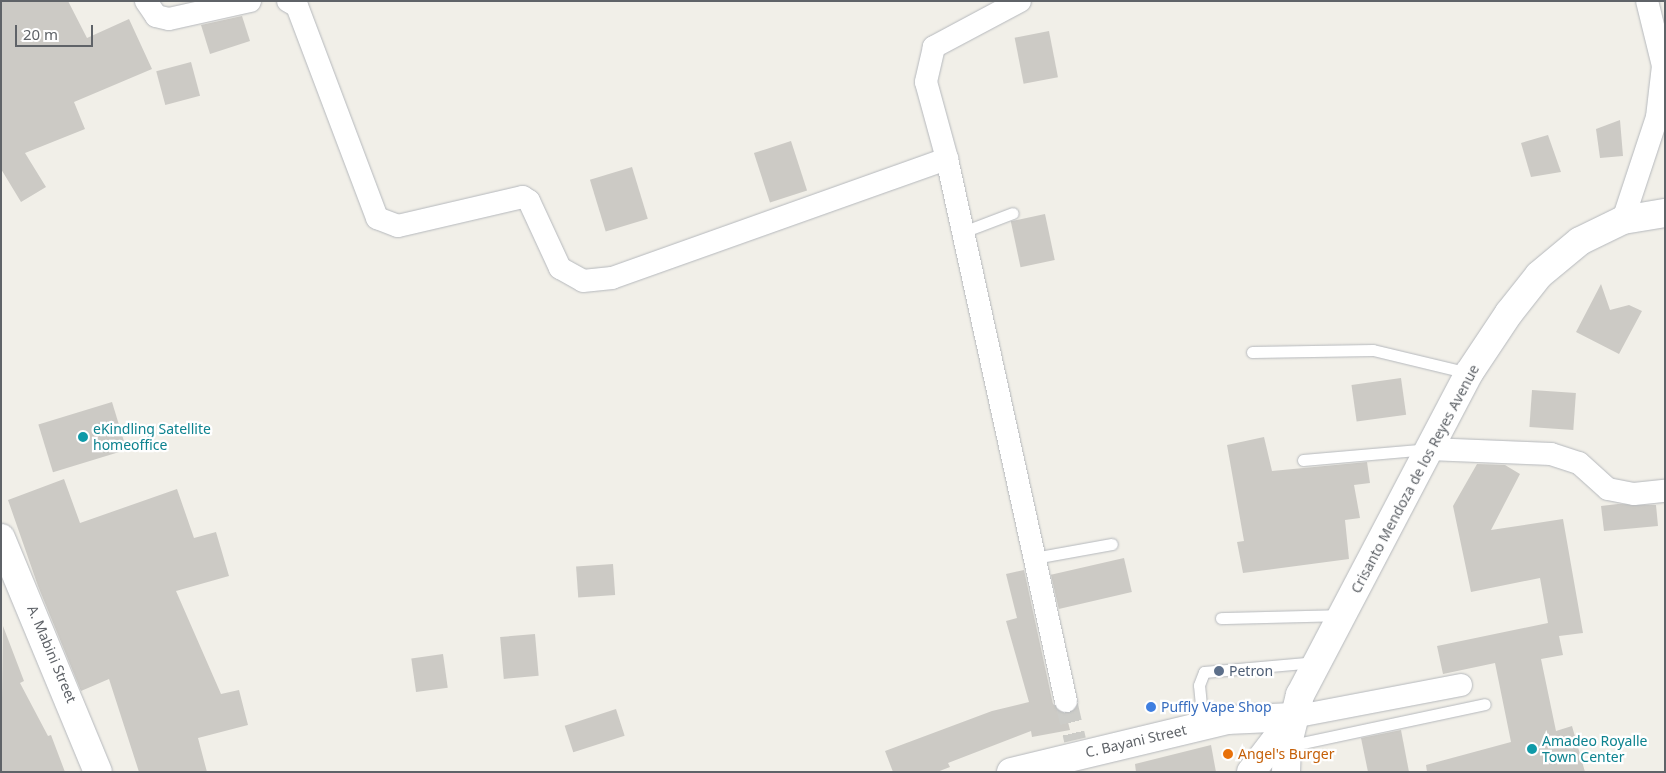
<!DOCTYPE html>
<style>
body{margin:0}
#map{position:relative;width:1666px;height:773px;overflow:hidden;background:#f1efe8;font-family:"Noto Sans",sans-serif}
div>[style]{position:absolute}
.building>*{inset:0;background:#cccac5;transform-origin:0 0}
.minor-tunnel>*{height:22px;margin-top:-11px;transform-origin:0;background:repeating-linear-gradient(90deg,#ccccc8 0 22px,transparent 0 33px)}
.roads{filter:drop-shadow(0 0 1px #b5b8bc) drop-shadow(0 0 1px #b5b8bc)}
.service>*{height:11px;margin:-5.5px;padding:0 5.5px;transform-origin:5.5px;border-radius:5.5px;background:#fff}
.minor>*{height:22px;margin:-11px;padding:0 11px;transform-origin:11px;border-radius:11px;background:#fff}
.tertiary>*{height:28px;margin:-14px;padding:0 14px;transform-origin:14px;border-radius:14px;background:#fff}
.secondary>*{height:28px;margin:-14px;padding:0 14px;transform-origin:14px;border-radius:14px;background:#fff}
.dots>*{width:14px;height:14px;translate:-50% -50%;box-sizing:border-box;border:2px solid #fff;border-radius:50%}
span{translate:-50% -50%;white-space:nowrap;text-align:center;line-height:1.15;-webkit-text-stroke:4.5px #fff;paint-order:stroke}
.culture-label{font-size:14px;color:#0d838f}
.left{translate:0 -50%;text-align:left}
.street-label{font-size:14px;color:#5f6368}
.service-label{font-size:14px;color:#4e5e75}
.shop-label{font-size:14px;color:#366cbe}
.food-label{font-size:14px;color:#c56008}
.frame{position:absolute;inset:0;border:2px solid #5f6368;pointer-events:none}
.scale{position:absolute;left:15px;top:25px;width:78px;height:22px;box-sizing:border-box;border:2px solid #5f6368;border-top:0;padding-left:6px;font-size:15px;line-height:18px;white-space:nowrap;color:#5f6368;-webkit-text-stroke:4px #fff;paint-order:stroke}
</style>
<div id="map">
<div class="building">
<div style="clip-path:polygon(1px 1px,68px 1px,87px 38px,129px 19px,152px 69px,74px 102px,85px 129px,25px 153px,46px 187px,21px 202px,1px 169px)"></div>
<div style="clip-path:polygon(242px 16px,250px 41px,210px 54px,201px 25px)"></div>
<div style="left:1049px;top:31px;width:47px;height:35px;rotate:79deg"></div>
<div style="left:191px;top:62px;width:35px;height:36px;rotate:75deg"></div>
<div style="clip-path:polygon(1620px 120px,1623px 156px,1600px 158px,1596px 129px)"></div>
<div style="clip-path:polygon(1548px 135px,1561px 172px,1531px 177px,1521px 143px)"></div>
<div style="left:791px;top:141px;width:52px;height:39px;rotate:72deg"></div>
<div style="left:632px;top:167px;width:54px;height:44px;rotate:73deg"></div>
<div style="left:1045px;top:214px;width:47px;height:35px;rotate:78deg"></div>
<div style="clip-path:polygon(1601px 284px,1610px 310px,1629px 305px,1642px 311px,1619px 354px,1576px 332px)"></div>
<div style="left:1401px;top:378px;width:37px;height:50px;rotate:82deg"></div>
<div style="left:1532px;top:390px;width:44px;height:37px;rotate:4deg"></div>
<div style="left:112px;top:402px;width:50px;height:77px;rotate:73deg"></div>
<div style="clip-path:polygon(1264px 437px,1272px 471px,1367px 462px,1370px 483px,1354px 485px,1360px 518px,1345px 520px,1349px 559px,1243px 573px,1237px 542px,1244px 541px,1227px 445px)"></div>
<div style="clip-path:polygon(1477px 464px,1505px 465px,1520px 474px,1491px 530px,1563px 519px,1583px 633px,1559px 636px,1563px 655px,1541px 659px,1556px 731px,1572px 726px,1585px 772px,1427px 772px,1426px 765px,1511px 742px,1495px 663px,1443px 674px,1437px 646px,1548px 623px,1540px 578px,1471px 592px,1453px 506px)"></div>
<div style="clip-path:polygon(64px 479px,80px 523px,177px 489px,194px 538px,216px 532px,229px 576px,176px 591px,221px 694px,239px 690px,248px 725px,198px 738px,207px 772px,139px 772px,109px 679px,81px 691px,38px 586px,8px 500px)"></div>
<div style="clip-path:polygon(1618px 504px,1656px 505px,1658px 526px,1604px 531px,1601px 506px)"></div>
<div style="left:1124px;top:558px;width:35px;height:75px;rotate:77deg"></div>
<div style="left:613px;top:564px;width:31px;height:37px;rotate:86deg"></div>
<div style="clip-path:polygon(1024px 570px,1053px 704px,1066px 714px,1070px 730px,1032px 737px,1031px 731px,948px 763px,950px 767px,937px 772px,893px 772px,885px 751px,992px 711px,1029px 702px,1006px 621px,1017px 618px,1006px 574px)"></div>
<div style="clip-path:polygon(3px 626px,24px 681px,20px 683px,48px 736px,51px 735px,65px 772px,1px 772px)"></div>
<div style="left:535px;top:634px;width:42px;height:35px;rotate:85deg"></div>
<div style="left:443px;top:654px;width:34px;height:32px;rotate:82deg"></div>
<div style="left:616px;top:709px;width:28px;height:54px;rotate:72deg"></div>
<div style="clip-path:polygon(1401px 730px,1409px 772px,1368px 772px,1361px 738px)"></div>
<div style="clip-path:polygon(1211px 745px,1216px 772px,1136px 772px,1135px 764px)"></div>
</div>
<div class="minor-tunnel">
<div style="left:1066px;top:701px;width:40px;rotate:77deg"></div>
</div>
<div class="roads">
<div class="service">
<div style="left:963px;top:232px;width:53px;rotate:-20.8deg"></div>
<div style="left:1252px;top:352px;width:121px;rotate:-0.9deg"></div>
<div style="left:1373px;top:350px;width:99px;rotate:13.5deg"></div>
<div style="left:1303px;top:460px;width:125px;rotate:-5deg"></div>
<div style="left:1034px;top:558px;width:79px;rotate:-10.2deg"></div>
<div style="left:1221px;top:618px;width:119px;rotate:-1.4deg"></div>
<div style="left:1203px;top:725px;width:40px;rotate:-95.7deg"></div>
<div style="left:1199px;top:685px;width:14px;rotate:-69deg"></div>
<div style="left:1204px;top:672px;width:111px;rotate:-5.1deg"></div>
<div style="left:1288px;top:746px;width:201px;rotate:-12deg"></div>
</div>
<div class="minor">
<div style="left:146px;top:1px;width:18px;rotate:56deg"></div>
<div style="left:156px;top:16px;width:13px;rotate:13deg"></div>
<div style="left:169px;top:19px;width:83px;rotate:-12.5deg"></div>
<div style="left:288px;top:1px;width:10px;rotate:29deg"></div>
<div style="left:297px;top:6px;width:227px;rotate:69.3deg"></div>
<div style="left:377px;top:218px;width:22px;rotate:21deg"></div>
<div style="left:398px;top:226px;width:128px;rotate:-13.1deg"></div>
<div style="left:523px;top:197px;width:7px;rotate:34deg"></div>
<div style="left:529px;top:201px;width:74px;rotate:65.2deg"></div>
<div style="left:560px;top:268px;width:26px;rotate:29deg"></div>
<div style="left:583px;top:281px;width:29px;rotate:-6deg"></div>
<div style="left:612px;top:278px;width:356px;rotate:-19.6deg"></div>
<div style="left:1020px;top:1px;width:98px;rotate:151.9deg"></div>
<div style="left:934px;top:47px;width:36px;rotate:103deg"></div>
<div style="left:926px;top:82px;width:80px;rotate:74.7deg"></div>
<div style="left:947px;top:159px;width:555px;rotate:77.62deg"></div>
<div style="left:1623px;top:220px;width:108px;rotate:-71.7deg"></div>
<div style="left:1657px;top:117px;width:51px;rotate:-83.3deg"></div>
<div style="left:1663px;top:66px;width:67px;rotate:-103.8deg"></div>
<div style="left:1429px;top:449px;width:122px;rotate:2.3deg"></div>
<div style="left:1551px;top:454px;width:29px;rotate:18deg"></div>
<div style="left:1579px;top:463px;width:39px;rotate:42deg"></div>
<div style="left:1608px;top:489px;width:26px;rotate:11deg"></div>
<div style="left:1634px;top:494px;width:31px;rotate:-6deg"></div>
<div style="left:1293px;top:717px;width:171px;rotate:-10.8deg"></div>
</div>
<div class="tertiary">
<div style="left:1011px;top:772px;width:222px;rotate:-13.5deg"></div>
<div style="left:1227px;top:720px;width:66px;rotate:-2.6deg"></div>
<div style="left:1251px;top:772px;width:69px;rotate:-52.6deg"></div>
</div>
<div class="secondary">
<div style="left:1px;top:538px;width:253px;rotate:67.5deg"></div>
<div style="left:1286px;top:772px;width:25px;rotate:-88deg"></div>
<div style="left:1287px;top:747px;width:54px;rotate:-76deg"></div>
<div style="left:1300px;top:695px;width:364px;rotate:-62.3deg"></div>
<div style="left:1469px;top:373px;width:72px;rotate:-56.3deg"></div>
<div style="left:1509px;top:313px;width:48px;rotate:-51.7deg"></div>
<div style="left:1539px;top:275px;width:53px;rotate:-39.7deg"></div>
<div style="left:1580px;top:241px;width:48px;rotate:-26deg"></div>
<div style="left:1623px;top:220px;width:43px;rotate:-9.5deg"></div>
</div>
</div>
<div class="dots">
<div style="left:83px;top:437px;background:#0f9aa8"></div>
<div style="left:1219px;top:671px;background:#5c6f8a"></div>
<div style="left:1151px;top:707px;background:#3f7fe0"></div>
<div style="left:1532px;top:749px;background:#0f9aa8"></div>
<div style="left:1228px;top:754px;background:#e8710a"></div>
</div>
<div class="culture-label">
<span class="left" style="left:93px;top:437px">eKindling Satellite<br>homeoffice</span>
<span class="left" style="left:1542px;top:749px">Amadeo Royalle<br>Town Center</span>
</div>
<div class="street-label">
<span style="left:1415px;top:479px;rotate:-62deg">Crisanto Mendoza de los Reyes Avenue</span>
<span style="left:52px;top:654px;rotate:67deg">A. Mabini Street</span>
<span style="left:1136px;top:741px;rotate:-13deg">C. Bayani Street</span>
</div>
<div class="service-label">
<span class="left" style="left:1229px;top:671px">Petron</span>
</div>
<div class="shop-label">
<span class="left" style="left:1161px;top:707px">Puffly Vape Shop</span>
</div>
<div class="food-label">
<span class="left" style="left:1238px;top:754px">Angel's Burger</span>
</div>
<div class="frame"></div>
<div class="scale">20 m</div>
</div>
